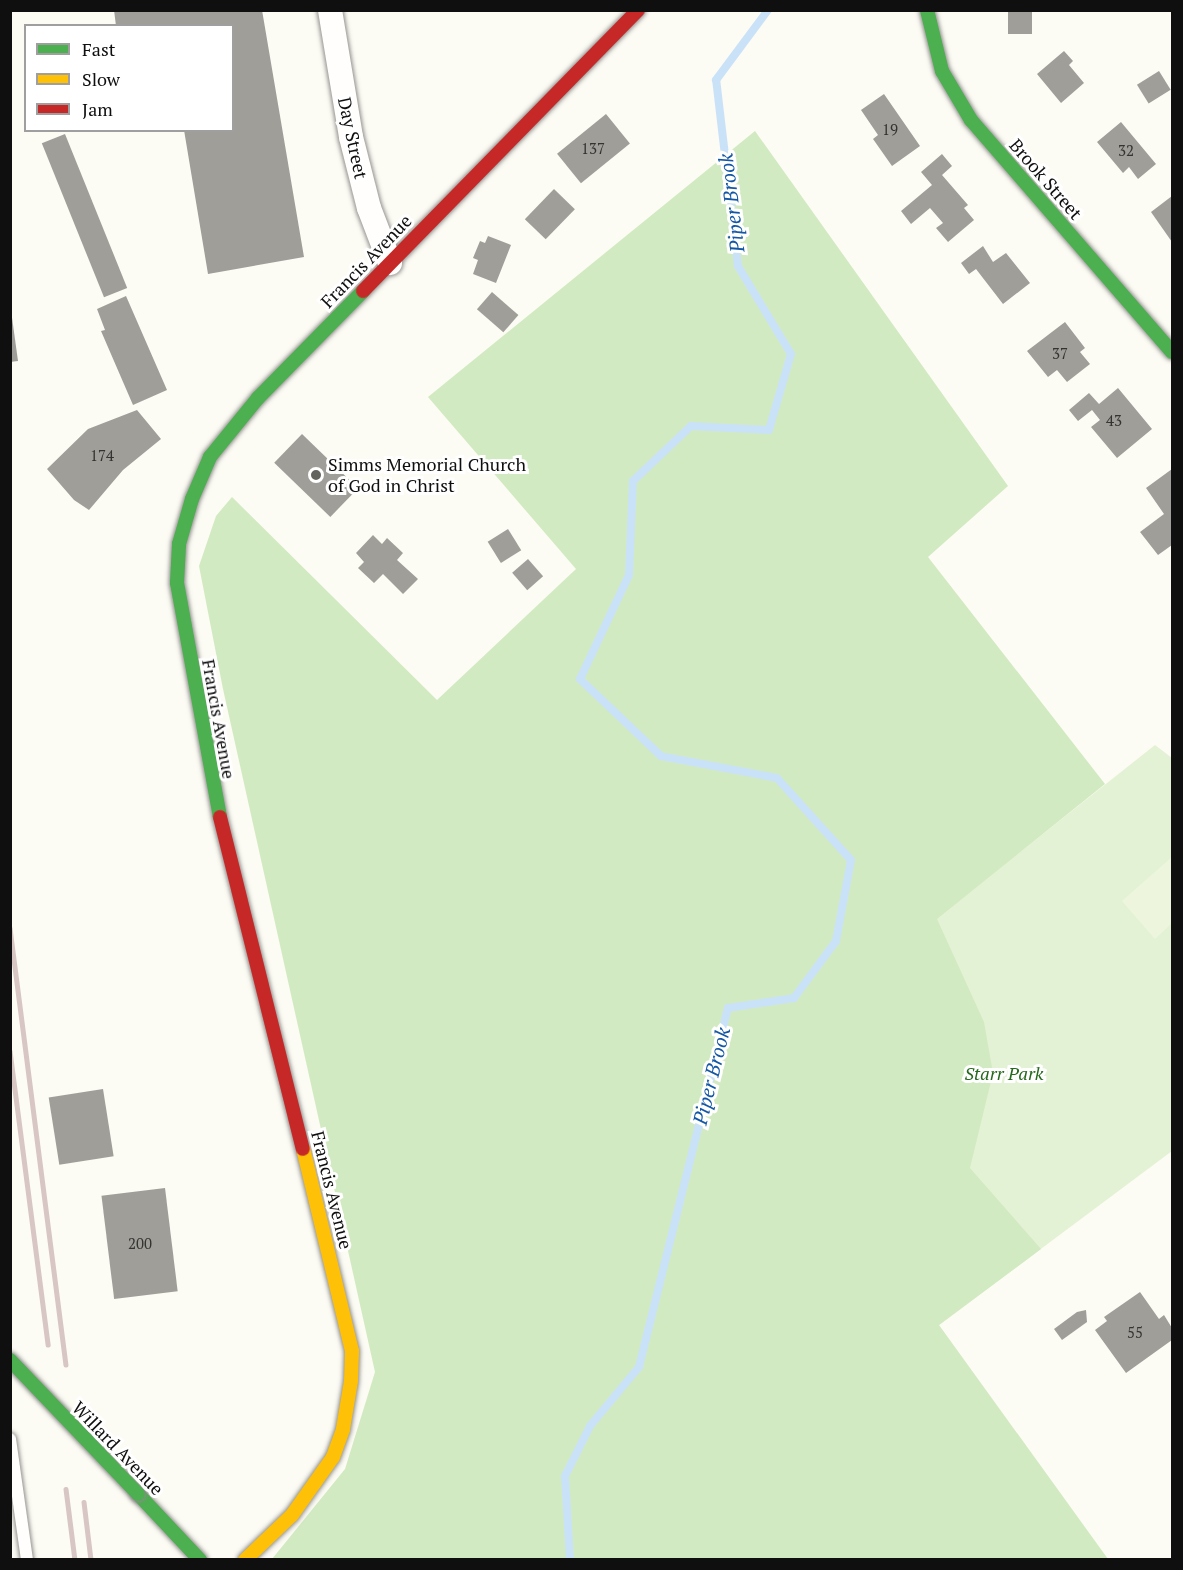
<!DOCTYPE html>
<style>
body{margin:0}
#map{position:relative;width:1183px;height:1570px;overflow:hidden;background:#fcfbf4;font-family:"PT Serif",serif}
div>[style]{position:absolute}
.green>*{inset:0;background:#e3f2d4}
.forest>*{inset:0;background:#d2eac1}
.pitch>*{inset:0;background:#edf6dd}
.stream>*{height:8px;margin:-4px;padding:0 4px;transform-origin:4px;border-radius:4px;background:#cae2f7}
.building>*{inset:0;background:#a09e99;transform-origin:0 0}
.roads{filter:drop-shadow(0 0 2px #969592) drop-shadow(0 0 2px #969592)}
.lane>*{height:12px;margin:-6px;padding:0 6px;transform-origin:6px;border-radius:6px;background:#fffefd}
.street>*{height:24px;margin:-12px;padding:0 12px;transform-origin:12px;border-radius:12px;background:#fffefd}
.fast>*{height:14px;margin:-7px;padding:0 7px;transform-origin:7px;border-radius:7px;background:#4caf50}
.slow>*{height:14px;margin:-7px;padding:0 7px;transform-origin:7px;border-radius:7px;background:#ffc107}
.jam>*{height:14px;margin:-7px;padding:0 7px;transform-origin:7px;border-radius:7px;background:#c62828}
.rail>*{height:4.5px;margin:-2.25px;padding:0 2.25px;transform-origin:2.25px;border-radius:2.25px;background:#d8c6c4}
.bridges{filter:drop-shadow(0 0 2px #8c8c89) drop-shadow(0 0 2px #8c8c89)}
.fast-bridge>*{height:14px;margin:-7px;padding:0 7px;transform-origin:7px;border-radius:7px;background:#4caf50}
.dots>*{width:16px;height:16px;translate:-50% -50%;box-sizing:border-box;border:3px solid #fff;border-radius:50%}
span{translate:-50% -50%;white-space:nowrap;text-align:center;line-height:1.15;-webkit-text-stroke:6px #fff;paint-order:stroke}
.number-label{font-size:15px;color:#333332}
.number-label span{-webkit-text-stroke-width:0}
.street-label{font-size:18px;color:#0f0f0f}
.poi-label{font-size:18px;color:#0f0f0f}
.left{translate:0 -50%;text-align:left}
.park-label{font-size:18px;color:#25691c;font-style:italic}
.water-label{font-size:20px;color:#1457a5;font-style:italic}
.frame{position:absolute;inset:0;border:12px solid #0f0f0f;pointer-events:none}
.legend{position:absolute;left:24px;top:24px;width:210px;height:108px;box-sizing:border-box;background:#fff;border:2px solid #9f9f9f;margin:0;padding:8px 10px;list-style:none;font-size:18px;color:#0f0f0f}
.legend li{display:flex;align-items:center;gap:12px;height:30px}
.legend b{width:30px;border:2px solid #9f9f9f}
</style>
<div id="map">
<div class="green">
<div style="clip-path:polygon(1155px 745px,1172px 758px,1172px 1151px,669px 1527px,762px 1057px)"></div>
</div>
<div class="forest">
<div style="clip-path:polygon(755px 131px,1008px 486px,928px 557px,1105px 784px,937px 919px,984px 1022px,993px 1073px,970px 1168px,1041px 1249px,939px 1325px,1108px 1559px,272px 1559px,345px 1469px,375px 1372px,223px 689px,199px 566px,216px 516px,232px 497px,437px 700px,576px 569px,428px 397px)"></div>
</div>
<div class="pitch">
<div style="clip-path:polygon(1172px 857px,1172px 923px,1155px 939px,1122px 901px)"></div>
</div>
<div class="stream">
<div style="left:570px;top:1560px;width:84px;rotate:-93.4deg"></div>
<div style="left:565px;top:1476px;width:56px;rotate:-63.4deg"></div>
<div style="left:590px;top:1426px;width:77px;rotate:-50.3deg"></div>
<div style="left:639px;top:1367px;width:370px;rotate:-76.1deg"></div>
<div style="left:728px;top:1008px;width:67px;rotate:-8.6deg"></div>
<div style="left:794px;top:998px;width:71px;rotate:-53.6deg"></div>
<div style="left:836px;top:941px;width:82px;rotate:-79.5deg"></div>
<div style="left:851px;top:860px;width:110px;rotate:-132.1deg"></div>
<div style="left:777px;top:778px;width:118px;rotate:-169.3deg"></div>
<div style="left:661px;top:756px;width:112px;rotate:-136.5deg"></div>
<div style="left:580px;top:679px;width:115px;rotate:-64.8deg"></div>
<div style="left:629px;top:575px;width:94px;rotate:-87.6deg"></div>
<div style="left:633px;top:481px;width:80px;rotate:-43.5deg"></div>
<div style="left:691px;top:426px;width:78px;rotate:2.9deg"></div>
<div style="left:769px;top:430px;width:79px;rotate:-73.9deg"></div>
<div style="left:791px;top:354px;width:103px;rotate:-121.1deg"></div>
<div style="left:738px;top:266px;width:187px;rotate:-96.7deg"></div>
<div style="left:716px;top:80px;width:87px;rotate:-53.4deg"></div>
</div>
<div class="building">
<div style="clip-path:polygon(114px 10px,262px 10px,304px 257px,208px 274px,184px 130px,232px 130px,232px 26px,116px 26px)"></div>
<div style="left:1008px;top:10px;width:24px;height:24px"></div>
<div style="clip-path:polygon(1064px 51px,1073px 61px,1069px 65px,1084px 83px,1061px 103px,1037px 74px)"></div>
<div style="left:1159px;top:71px;width:22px;height:26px;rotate:58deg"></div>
<div style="clip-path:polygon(884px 94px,920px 146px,892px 166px,873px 139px,878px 135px,861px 110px)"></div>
<div style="left:606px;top:114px;width:38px;height:63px;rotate:51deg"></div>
<div style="clip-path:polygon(1121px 122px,1156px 164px,1138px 179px,1129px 167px,1123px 173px,1097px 142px)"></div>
<div style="left:65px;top:134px;width:166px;height:25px;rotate:68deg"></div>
<div style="clip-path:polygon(942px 154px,952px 166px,942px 175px,968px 205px,964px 208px,974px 220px,948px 242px,936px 228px,943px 223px,930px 208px,911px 224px,901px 211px,932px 185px,921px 172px)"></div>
<div style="left:554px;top:189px;width:29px;height:42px;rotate:44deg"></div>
<div style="clip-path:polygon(1172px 196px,1172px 242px,1151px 212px)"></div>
<div style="clip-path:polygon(488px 236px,511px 245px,496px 283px,473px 274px,478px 260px,473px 258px,480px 241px,485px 243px)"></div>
<div style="clip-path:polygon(983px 246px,993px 262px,1006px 253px,1030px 283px,1003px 304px,976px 269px,969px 274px,961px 263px)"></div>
<div style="left:492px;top:292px;width:35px;height:23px;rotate:41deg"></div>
<div style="clip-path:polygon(126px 296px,167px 390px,133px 405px,101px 331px,105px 330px,97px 309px)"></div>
<div style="clip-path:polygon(10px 303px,18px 361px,10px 362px)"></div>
<div style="clip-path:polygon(1065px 322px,1085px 348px,1080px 352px,1090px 364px,1067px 382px,1057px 370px,1048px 377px,1027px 351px)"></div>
<div style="clip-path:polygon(1118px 388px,1152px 429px,1117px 458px,1091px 427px,1100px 420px,1092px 410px,1078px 421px,1069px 410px,1089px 393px,1099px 404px)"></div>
<div style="clip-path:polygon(137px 410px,161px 439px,123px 470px,89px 510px,74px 500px,47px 469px,88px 429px)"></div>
<div style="left:302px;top:434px;width:78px;height:40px;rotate:44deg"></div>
<div style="clip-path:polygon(1172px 469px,1172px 545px,1158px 555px,1140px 532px,1164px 514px,1146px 488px)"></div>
<div style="left:508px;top:529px;width:25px;height:24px;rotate:58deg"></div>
<div style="clip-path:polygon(373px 535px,382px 544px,387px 538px,403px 553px,397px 560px,418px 579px,403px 594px,383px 574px,374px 583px,358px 568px,364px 562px,356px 553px)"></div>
<div style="left:528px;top:559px;width:23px;height:21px;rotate:49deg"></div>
<div style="left:103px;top:1089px;width:68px;height:55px;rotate:81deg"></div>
<div style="left:165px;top:1188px;width:104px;height:64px;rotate:83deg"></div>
<div style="clip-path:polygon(1140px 1292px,1159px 1319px,1164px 1315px,1172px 1328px,1172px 1340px,1126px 1373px,1095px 1330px,1107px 1321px,1104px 1317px)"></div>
<div style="clip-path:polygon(1086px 1310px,1087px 1322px,1062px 1340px,1054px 1329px,1077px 1312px)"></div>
</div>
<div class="roads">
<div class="lane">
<div style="left:10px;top:1439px;width:122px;rotate:82deg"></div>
</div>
<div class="street">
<div style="left:330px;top:10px;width:129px;rotate:80.6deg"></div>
<div style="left:351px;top:137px;width:73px;rotate:75.8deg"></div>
<div style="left:369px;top:208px;width:59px;rotate:69.1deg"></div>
</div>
<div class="fast">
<div style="left:927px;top:10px;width:63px;rotate:76.2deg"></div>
<div style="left:942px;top:71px;width:57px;rotate:59.4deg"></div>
<div style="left:971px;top:120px;width:307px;rotate:49.1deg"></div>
<div style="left:220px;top:817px;width:238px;rotate:-100.4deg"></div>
<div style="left:177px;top:583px;width:39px;rotate:-87deg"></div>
<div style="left:179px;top:544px;width:47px;rotate:-73.9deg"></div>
<div style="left:192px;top:499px;width:46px;rotate:-66.8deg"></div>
<div style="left:210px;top:457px;width:76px;rotate:-50.9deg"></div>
<div style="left:258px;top:398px;width:150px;rotate:-45.5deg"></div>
<div style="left:138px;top:1494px;width:91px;rotate:46.8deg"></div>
</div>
<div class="slow">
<div style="left:245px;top:1560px;width:65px;rotate:-43.8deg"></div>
<div style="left:292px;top:1515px;width:71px;rotate:-54.7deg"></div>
<div style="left:333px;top:1457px;width:30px;rotate:-70deg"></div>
<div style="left:343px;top:1429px;width:49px;rotate:-80.5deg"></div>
<div style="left:351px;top:1381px;width:30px;rotate:-88deg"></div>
<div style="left:352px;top:1351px;width:208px;rotate:-103.6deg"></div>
</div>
<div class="jam">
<div style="left:363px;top:291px;width:393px;rotate:-45.6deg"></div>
<div style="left:220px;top:817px;width:342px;rotate:76deg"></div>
</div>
</div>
<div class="rail">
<div style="left:10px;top:928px;width:440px;rotate:82.7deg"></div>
<div style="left:10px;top:1051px;width:296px;rotate:82.6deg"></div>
<div style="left:66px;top:1489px;width:72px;rotate:82.8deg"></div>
<div style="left:84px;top:1502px;width:58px;rotate:83.1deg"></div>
</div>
<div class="bridges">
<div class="fast-bridge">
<div style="left:10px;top:1360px;width:185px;rotate:46.3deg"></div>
</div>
</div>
<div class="dots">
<div style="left:316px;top:475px;background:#62625f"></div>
</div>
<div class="number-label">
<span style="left:890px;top:130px">19</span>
<span style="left:593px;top:149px">137</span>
<span style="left:1126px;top:151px">32</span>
<span style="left:1060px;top:354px">37</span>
<span style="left:1114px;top:421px">43</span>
<span style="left:102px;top:456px">174</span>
<span style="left:140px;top:1244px">200</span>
<span style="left:1135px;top:1333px">55</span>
</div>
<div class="street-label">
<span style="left:353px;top:138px;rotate:78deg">Day Street</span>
<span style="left:1046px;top:179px;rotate:49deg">Brook Street</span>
<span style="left:366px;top:261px;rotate:-46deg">Francis Avenue</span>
<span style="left:219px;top:719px;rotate:80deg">Francis Avenue</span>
<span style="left:332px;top:1190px;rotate:76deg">Francis Avenue</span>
<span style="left:118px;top:1448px;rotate:46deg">Willard Avenue</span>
</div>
<div class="poi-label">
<span class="left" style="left:328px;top:475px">Simms Memorial Church<br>of God in Christ</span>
</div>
<div class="park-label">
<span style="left:1004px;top:1073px">Starr Park</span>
</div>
<div class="water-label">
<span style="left:731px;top:203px;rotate:-97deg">Piper Brook</span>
<span style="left:711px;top:1076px;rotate:-76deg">Piper Brook</span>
</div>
<div class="frame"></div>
<ul class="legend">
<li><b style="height:8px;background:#4caf50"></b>Fast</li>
<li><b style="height:8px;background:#ffc107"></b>Slow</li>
<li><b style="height:8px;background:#c62828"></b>Jam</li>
</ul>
</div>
